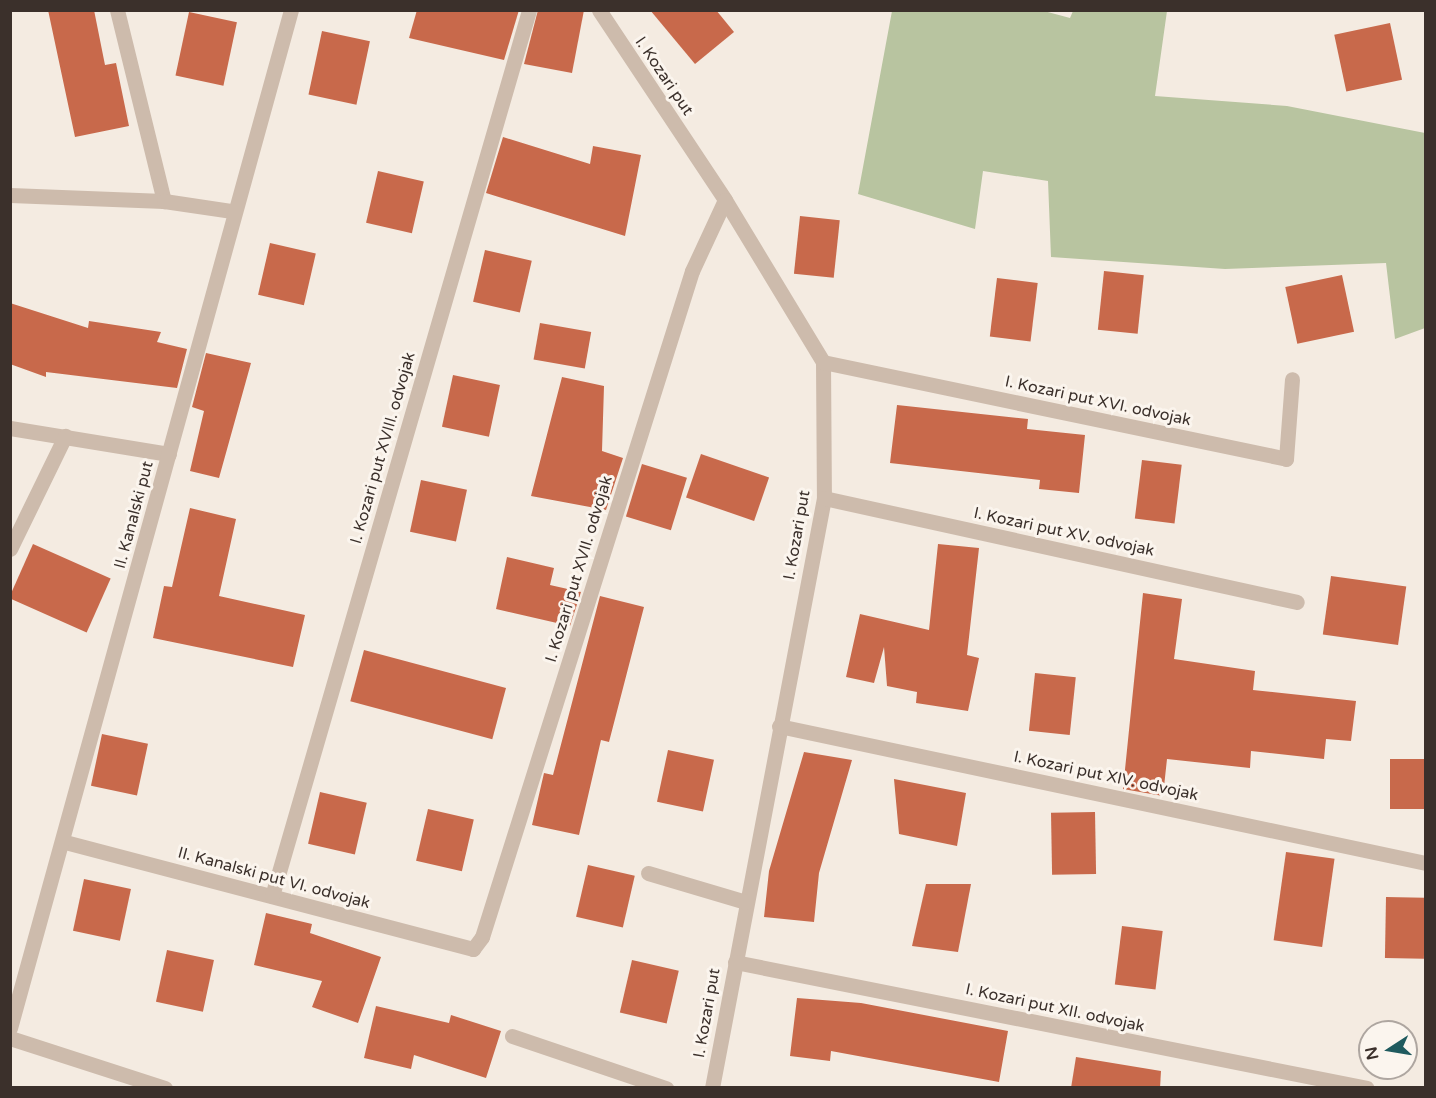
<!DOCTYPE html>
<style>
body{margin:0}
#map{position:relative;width:1436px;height:1098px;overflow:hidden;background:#f4ebe1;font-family:"Varela Round",sans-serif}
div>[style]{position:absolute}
.green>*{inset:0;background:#b8c4a0}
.building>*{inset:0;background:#c8694b;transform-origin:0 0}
.minor>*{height:15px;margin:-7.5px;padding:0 7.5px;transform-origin:7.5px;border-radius:7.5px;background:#cdbbac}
span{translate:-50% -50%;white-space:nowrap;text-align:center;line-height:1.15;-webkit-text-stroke:6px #fbf5ee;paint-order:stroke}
.street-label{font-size:16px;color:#3b302b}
.frame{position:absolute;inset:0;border:12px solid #3b302b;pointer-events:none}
.north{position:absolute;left:1358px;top:1020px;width:60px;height:60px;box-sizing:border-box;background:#fbf5ee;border:2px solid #aea6a0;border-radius:50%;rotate:258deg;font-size:16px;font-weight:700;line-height:24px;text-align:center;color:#3b302b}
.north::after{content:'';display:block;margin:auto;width:21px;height:27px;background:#1f5a5e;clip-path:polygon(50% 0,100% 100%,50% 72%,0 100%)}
</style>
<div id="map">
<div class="green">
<div style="clip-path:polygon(1044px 11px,1070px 18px,1073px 11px,1167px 11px,1155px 96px,1287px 106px,1425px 133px,1425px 328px,1395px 339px,1386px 263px,1225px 269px,1051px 257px,1048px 181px,983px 171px,975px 229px,858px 194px,892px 11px)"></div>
</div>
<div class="building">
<div style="clip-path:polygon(48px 10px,94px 10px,105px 65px,116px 63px,129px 126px,75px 137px)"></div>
<div style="clip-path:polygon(417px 10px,519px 10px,504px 60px,409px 38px)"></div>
<div style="clip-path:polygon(538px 10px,584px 10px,572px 73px,524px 64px)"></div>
<div style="clip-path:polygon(650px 10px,716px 10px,734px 32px,695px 64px)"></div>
<div style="left:189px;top:12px;width:49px;height:65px;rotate:12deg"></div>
<div style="left:1390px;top:23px;width:58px;height:57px;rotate:78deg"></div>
<div style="left:322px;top:31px;width:49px;height:65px;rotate:12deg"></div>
<div style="clip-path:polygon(503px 137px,590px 164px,593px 146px,641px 155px,625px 236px,486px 193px)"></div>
<div style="left:378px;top:171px;width:47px;height:53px;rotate:13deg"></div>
<div style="left:800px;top:216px;width:40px;height:58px;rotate:6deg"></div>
<div style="left:270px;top:243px;width:47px;height:53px;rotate:13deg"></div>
<div style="left:485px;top:250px;width:48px;height:53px;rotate:13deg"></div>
<div style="left:1104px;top:271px;width:40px;height:59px;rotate:6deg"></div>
<div style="left:1342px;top:275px;width:58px;height:58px;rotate:78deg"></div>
<div style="left:997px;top:278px;width:41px;height:59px;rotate:7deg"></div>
<div style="clip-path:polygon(10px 303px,88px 328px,89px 321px,161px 332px,157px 342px,187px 349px,177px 388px,46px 372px,46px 377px,10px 364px)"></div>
<div style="left:540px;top:323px;width:52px;height:37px;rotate:10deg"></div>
<div style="clip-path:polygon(206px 353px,251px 363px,219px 478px,190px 471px,204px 411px,192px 407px)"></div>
<div style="left:453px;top:375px;width:48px;height:53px;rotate:12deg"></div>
<div style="clip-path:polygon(562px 377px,604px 386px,602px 451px,623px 458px,606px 510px,531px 496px)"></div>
<div style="clip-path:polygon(897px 405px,1028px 419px,1027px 429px,1085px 435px,1079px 493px,1039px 489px,1040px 480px,890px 463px)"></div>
<div style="left:701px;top:454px;width:72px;height:46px;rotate:19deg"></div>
<div style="left:1142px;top:460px;width:40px;height:59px;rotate:7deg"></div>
<div style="left:642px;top:464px;width:47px;height:55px;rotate:17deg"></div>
<div style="left:421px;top:480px;width:47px;height:53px;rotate:12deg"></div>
<div style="clip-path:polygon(190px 508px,236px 519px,219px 596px,305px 615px,293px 667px,153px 638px,164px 586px,172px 587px)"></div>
<div style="left:33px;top:544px;width:85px;height:59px;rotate:24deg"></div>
<div style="clip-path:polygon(938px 544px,979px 548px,967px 655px,979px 658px,968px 711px,916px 703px,917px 692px,887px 686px,884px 647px,874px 683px,846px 677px,860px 614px,929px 630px)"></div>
<div style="clip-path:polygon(507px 557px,554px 568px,550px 585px,581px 592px,570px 626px,496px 609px)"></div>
<div style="left:1331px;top:576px;width:76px;height:59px;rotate:8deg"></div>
<div style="clip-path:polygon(1143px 593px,1182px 599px,1174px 659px,1255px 671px,1253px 690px,1356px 701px,1351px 741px,1326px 739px,1324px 759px,1251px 751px,1250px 768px,1167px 759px,1163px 796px,1123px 789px)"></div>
<div style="clip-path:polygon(600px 596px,644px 607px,609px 742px,601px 740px,579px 835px,532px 825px,544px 773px,553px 775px)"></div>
<div style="left:364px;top:650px;width:147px;height:53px;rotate:15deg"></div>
<div style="left:1035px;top:673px;width:41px;height:58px;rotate:6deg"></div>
<div style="left:102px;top:734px;width:47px;height:53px;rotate:12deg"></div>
<div style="left:668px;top:750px;width:47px;height:53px;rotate:12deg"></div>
<div style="clip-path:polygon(804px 752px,852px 760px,819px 873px,814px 922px,764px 917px,769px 871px)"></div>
<div style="left:1425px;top:759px;width:50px;height:35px;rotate:90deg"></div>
<div style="clip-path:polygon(894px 779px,966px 793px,957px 846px,899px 834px)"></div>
<div style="left:320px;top:792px;width:48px;height:53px;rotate:13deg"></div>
<div style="left:428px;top:809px;width:47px;height:53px;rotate:13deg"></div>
<div style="left:1095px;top:812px;width:62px;height:44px;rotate:89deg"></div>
<div style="left:1286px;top:852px;width:49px;height:89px;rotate:8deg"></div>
<div style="left:588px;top:865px;width:48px;height:53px;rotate:13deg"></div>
<div style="left:84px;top:879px;width:48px;height:53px;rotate:12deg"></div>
<div style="clip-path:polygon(926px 884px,971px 884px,958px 952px,912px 946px)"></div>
<div style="left:1386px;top:897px;width:39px;height:61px;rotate:1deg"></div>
<div style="clip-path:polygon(266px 913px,312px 924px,310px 933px,381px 957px,358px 1023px,312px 1007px,322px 981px,254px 965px)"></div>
<div style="left:1122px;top:926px;width:41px;height:59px;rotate:7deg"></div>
<div style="left:167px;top:950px;width:48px;height:53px;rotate:12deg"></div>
<div style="left:632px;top:960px;width:48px;height:54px;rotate:13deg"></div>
<div style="clip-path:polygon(797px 998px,861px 1003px,1008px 1031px,999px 1082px,831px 1051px,830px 1061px,790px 1056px)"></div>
<div style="clip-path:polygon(376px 1006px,449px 1023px,451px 1015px,501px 1031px,486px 1078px,414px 1055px,411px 1069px,364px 1058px)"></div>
<div style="clip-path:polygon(1076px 1057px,1161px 1071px,1160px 1088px,1071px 1088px)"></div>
</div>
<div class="minor">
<div style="left:117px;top:10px;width:197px;rotate:76.2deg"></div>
<div style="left:599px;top:10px;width:228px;rotate:56.4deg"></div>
<div style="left:725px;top:200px;width:189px;rotate:58.8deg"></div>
<div style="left:823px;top:362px;width:136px;rotate:89.6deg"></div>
<div style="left:824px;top:498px;width:601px;rotate:100.75deg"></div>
<div style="left:10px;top:195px;width:154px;rotate:2.2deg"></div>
<div style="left:164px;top:201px;width:69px;rotate:8.4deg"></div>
<div style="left:823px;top:362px;width:473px;rotate:11.8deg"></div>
<div style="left:1286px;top:459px;width:80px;rotate:-85.7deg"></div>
<div style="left:10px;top:428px;width:161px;rotate:9.3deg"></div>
<div style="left:824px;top:498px;width:484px;rotate:12.4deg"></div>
<div style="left:10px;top:549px;width:126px;rotate:-64deg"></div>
<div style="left:779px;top:726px;width:661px;rotate:11.96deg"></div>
<div style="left:65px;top:842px;width:422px;rotate:14.7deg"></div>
<div style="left:473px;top:949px;width:15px;rotate:-53deg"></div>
<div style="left:482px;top:937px;width:698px;rotate:-72.5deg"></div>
<div style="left:692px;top:271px;width:78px;rotate:-65.1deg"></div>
<div style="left:648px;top:873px;width:102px;rotate:16.5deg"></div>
<div style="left:272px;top:896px;width:923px;rotate:-73.82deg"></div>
<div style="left:735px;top:962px;width:644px;rotate:11.28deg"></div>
<div style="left:10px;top:1028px;width:1056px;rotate:-74.57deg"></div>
<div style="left:512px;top:1036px;width:163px;rotate:18.7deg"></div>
<div style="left:10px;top:1038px;width:163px;rotate:17.9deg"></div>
</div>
<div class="street-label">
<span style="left:664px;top:76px;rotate:56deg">I. Kozari put</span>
<span style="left:1098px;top:401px;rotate:12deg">I. Kozari put XVI. odvojak</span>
<span style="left:383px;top:448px;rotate:-74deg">I. Kozari put XVIII. odvojak</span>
<span style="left:134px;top:515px;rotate:-75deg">II. Kanalski put</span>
<span style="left:1064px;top:532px;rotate:12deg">I. Kozari put XV. odvojak</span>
<span style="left:797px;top:535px;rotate:-80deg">I. Kozari put</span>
<span style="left:579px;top:569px;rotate:-73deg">I. Kozari put XVII. odvojak</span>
<span style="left:1106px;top:776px;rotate:12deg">I. Kozari put XIV. odvojak</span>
<span style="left:274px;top:878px;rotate:15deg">II. Kanalski put VI. odvojak</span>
<span style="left:1055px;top:1008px;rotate:12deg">I. Kozari put XII. odvojak</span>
<span style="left:707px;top:1013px;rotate:-80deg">I. Kozari put</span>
</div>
<div class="frame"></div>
<div class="north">N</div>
</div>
